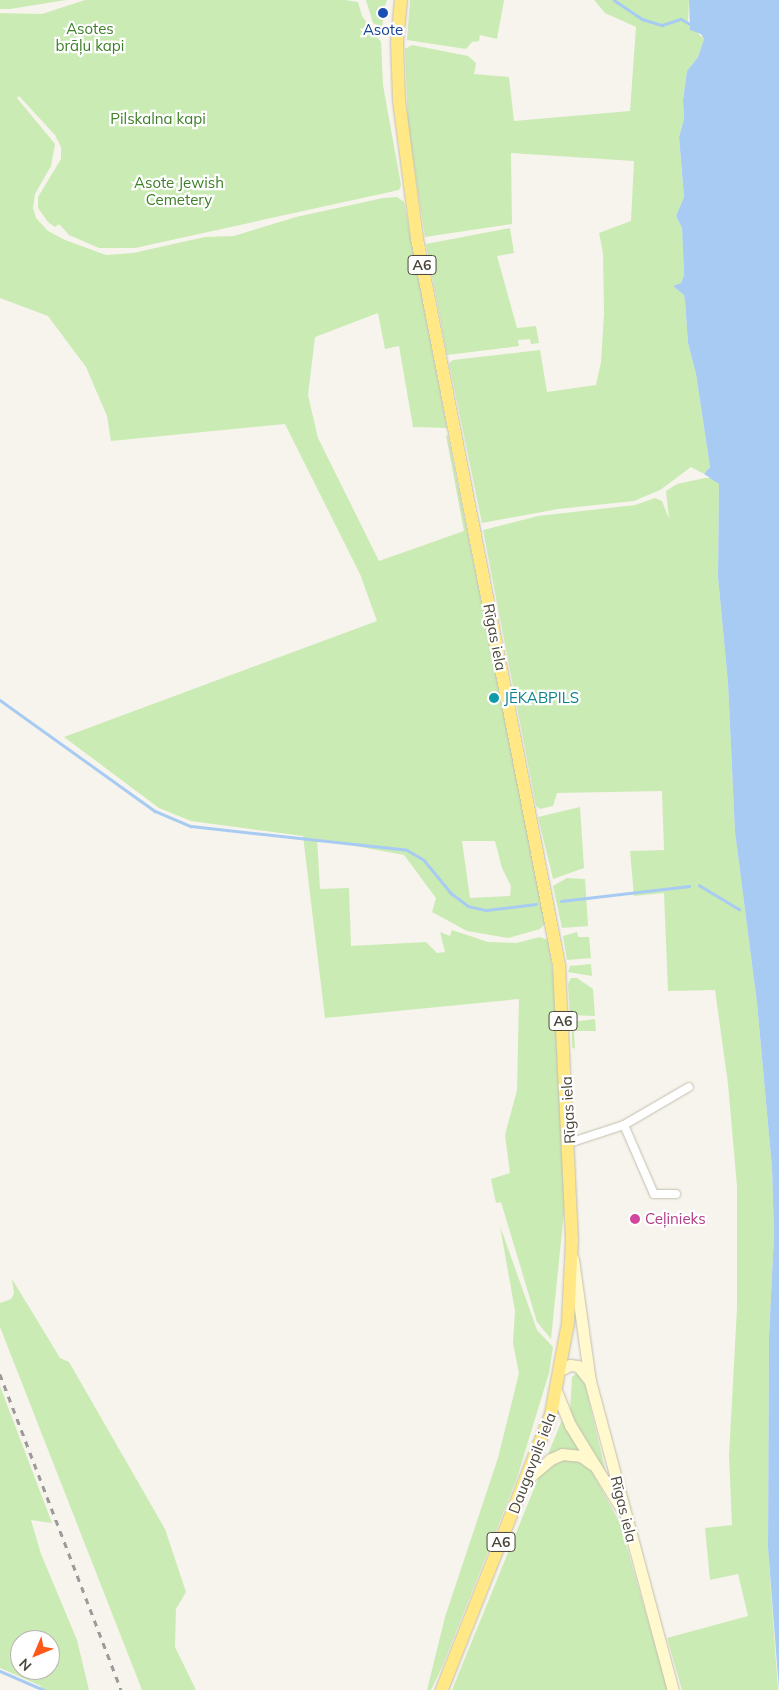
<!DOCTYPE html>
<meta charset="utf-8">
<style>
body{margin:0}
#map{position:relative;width:779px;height:1690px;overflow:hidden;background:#f6f4ec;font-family:Mulish,sans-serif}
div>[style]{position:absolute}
.green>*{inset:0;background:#cbebb4}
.water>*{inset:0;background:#a8cbf3}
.stream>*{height:2.5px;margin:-1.25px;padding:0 1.25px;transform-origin:1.25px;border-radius:1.25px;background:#a8cbf3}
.roads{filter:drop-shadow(0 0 1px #c2beae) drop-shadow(0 0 1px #c2beae)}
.minor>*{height:8px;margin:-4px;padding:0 4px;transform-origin:4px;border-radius:4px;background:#fff}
.secondary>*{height:11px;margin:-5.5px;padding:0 5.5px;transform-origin:5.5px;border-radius:5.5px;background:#fff9cd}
.trunk>*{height:12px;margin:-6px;padding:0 6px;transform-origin:6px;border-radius:6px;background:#ffe885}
.rail>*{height:2.5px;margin-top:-1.25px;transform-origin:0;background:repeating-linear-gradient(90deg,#9a9a9a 0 6px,transparent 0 12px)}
.dots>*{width:14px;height:14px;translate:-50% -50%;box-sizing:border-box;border:2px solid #fff;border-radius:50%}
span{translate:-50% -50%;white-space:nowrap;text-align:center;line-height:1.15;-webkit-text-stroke:4.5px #fff;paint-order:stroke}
.shield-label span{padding:1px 4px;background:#fff;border:1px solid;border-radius:4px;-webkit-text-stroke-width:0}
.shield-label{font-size:14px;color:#4b4639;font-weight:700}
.park-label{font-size:15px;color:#3f8029}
.transit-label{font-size:15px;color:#164399}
.street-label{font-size:15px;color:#4b4639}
.culture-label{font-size:15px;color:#0d838f}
.left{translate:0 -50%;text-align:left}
.hotel-label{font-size:15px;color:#b23c85}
.north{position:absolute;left:10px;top:1630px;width:50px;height:50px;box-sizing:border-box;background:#fff;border:1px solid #b7b5b0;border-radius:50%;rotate:225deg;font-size:14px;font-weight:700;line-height:20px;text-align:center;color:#4b4639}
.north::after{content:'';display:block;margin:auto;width:18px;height:22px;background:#ff591a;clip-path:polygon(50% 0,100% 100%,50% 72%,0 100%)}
</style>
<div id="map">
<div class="green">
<div style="clip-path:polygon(0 0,66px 0,10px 9px,0 9px)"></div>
<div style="clip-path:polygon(evenodd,85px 0,345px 0,358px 2px,362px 16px,381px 42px,383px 85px,401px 185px,399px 190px,135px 248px,99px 248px,69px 235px,59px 224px,55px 227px,48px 222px,38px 208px,38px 197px,61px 159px,61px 147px,55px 135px,19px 96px,17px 98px,55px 144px,51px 166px,35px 194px,33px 208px,36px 218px,48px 231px,65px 240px,106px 255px,133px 253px,205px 237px,234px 236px,296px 217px,383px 198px,397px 197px,404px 202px,447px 428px,413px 427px,399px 346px,385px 349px,378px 313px,315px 337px,308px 395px,318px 438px,379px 561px,464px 531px,446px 435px,448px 436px,546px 922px,540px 929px,508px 938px,467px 931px,432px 912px,436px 898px,404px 855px,317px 839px,320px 889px,349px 888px,351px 946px,426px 942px,437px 953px,445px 952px,440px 932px,450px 936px,452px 930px,488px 942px,516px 943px,540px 937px,548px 940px,554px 979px,565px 1202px,551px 1339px,537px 1322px,501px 1202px,496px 1203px,491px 1179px,510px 1173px,505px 1135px,517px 1090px,519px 999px,325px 1018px,303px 836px,191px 821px,159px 808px,64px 737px,377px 621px,360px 574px,285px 424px,111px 441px,107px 416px,86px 367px,48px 316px,0 298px,0 13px,42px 14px,85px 0,462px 841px,495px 841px,502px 868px,511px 886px,510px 896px,470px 898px,462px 841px)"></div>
<div style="clip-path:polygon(366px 0,387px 0,380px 19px,383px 20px,382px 27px,373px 23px)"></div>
<div style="clip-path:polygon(410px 0,504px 0,497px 39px,480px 35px,479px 41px,472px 42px,466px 49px,407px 40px)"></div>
<div style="clip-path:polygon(594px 0,689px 0,688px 24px,704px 39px,698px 57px,687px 71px,683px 100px,684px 119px,679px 137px,684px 197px,676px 216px,682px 228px,684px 275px,681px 283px,673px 286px,684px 295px,685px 301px,688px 343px,696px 374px,710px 467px,704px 474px,691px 467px,660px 490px,634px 501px,558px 509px,482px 523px,449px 363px,453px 360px,540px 350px,547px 392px,596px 385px,601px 362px,604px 313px,603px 253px,599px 233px,631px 221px,634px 161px,511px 153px,512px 224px,425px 237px,408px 126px,405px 49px,412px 45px,468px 56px,476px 63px,474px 74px,509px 77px,514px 121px,630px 111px,636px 27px,605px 13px)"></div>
<div style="clip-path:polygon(510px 228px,514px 253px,497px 256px,517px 328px,536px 326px,539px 343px,531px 344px,530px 339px,518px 340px,519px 346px,447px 355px,426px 244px)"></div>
<div style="clip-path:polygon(705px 478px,713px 478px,719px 484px,718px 577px,728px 683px,735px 832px,757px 1003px,772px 1168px,774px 1234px,769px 1337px,768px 1548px,778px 1690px,682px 1690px,667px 1638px,748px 1616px,738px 1574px,710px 1580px,705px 1528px,732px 1525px,729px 1456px,737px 1308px,737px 1186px,728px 1084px,715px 990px,668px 991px,664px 893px,634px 896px,630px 851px,664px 850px,662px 791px,557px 793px,553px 806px,540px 809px,536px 806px,483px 530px,538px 516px,635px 505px,655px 498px,662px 501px,669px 519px,666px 491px,677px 484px)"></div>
<div style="clip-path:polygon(580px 807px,584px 868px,553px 879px,538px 817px)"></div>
<div style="clip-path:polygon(567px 878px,585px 879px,588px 926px,562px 928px,553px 886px)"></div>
<div style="clip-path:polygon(577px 932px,578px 937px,589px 937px,591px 958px,567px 960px,563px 936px)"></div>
<div style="clip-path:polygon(591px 964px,592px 976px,568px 972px,570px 966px)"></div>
<div style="clip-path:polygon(571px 978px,577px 978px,593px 989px,595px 1016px,570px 1015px,568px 984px)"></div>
<div style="clip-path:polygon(595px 1019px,596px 1031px,574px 1031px,575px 1049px,572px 1047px,572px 1022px)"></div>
<div style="clip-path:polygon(500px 1226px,537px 1330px,553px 1347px,549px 1373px,517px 1478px,443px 1665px,431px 1690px,427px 1690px,445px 1617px,498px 1458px,519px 1373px,513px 1343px,515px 1311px)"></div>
<div style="clip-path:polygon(12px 1279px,60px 1358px,69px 1362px,165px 1529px,186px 1592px,176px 1609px,175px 1647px,196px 1690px,142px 1690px,0 1327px,0 1303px,11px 1299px,14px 1294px)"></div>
<div style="clip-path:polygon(577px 1373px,585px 1384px,607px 1477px,570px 1412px,572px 1377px)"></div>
<div style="clip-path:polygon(evenodd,0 1386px,52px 1523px,31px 1520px,41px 1554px,77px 1640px,89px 1690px,39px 1690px,41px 1686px,0 1668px,0 1386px,20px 1640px,50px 1640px,50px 1670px,20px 1670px,20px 1640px)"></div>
<div style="clip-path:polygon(562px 1420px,580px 1451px,548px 1456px,548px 1454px)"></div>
<div style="clip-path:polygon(570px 1456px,590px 1468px,620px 1523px,668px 1690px,452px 1690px,540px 1474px,547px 1465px)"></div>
</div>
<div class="water">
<div style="clip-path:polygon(689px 0,779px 0,779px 1690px,768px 1548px,769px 1337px,774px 1234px,772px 1168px,757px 1003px,735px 832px,728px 683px,718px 577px,719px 484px,704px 474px,710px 467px,696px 374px,688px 343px,685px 301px,684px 295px,673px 286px,681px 283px,684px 275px,682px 228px,676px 216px,684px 197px,679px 137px,684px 119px,683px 100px,687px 71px,698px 57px,704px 39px,701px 34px,690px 30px)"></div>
</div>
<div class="stream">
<div style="left:614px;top:0;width:34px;rotate:34deg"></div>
<div style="left:642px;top:19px;width:21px;rotate:17deg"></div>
<div style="left:662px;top:25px;width:20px;rotate:-18deg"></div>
<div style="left:681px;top:19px;width:10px;rotate:29deg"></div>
<div style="left:0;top:700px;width:191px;rotate:35.6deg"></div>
<div style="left:155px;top:811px;width:39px;rotate:23deg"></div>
<div style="left:191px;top:826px;width:217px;rotate:6.3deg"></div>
<div style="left:407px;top:850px;width:20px;rotate:30deg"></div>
<div style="left:424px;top:860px;width:43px;rotate:50.7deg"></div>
<div style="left:451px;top:893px;width:21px;rotate:37deg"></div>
<div style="left:468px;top:906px;width:18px;rotate:13deg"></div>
<div style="left:486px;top:910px;width:50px;rotate:-6.8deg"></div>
<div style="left:699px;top:885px;width:47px;rotate:31deg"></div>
<div style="left:561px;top:901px;width:129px;rotate:-6.7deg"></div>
<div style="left:0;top:1671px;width:48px;rotate:23.4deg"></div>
</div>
<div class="roads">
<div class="minor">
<div style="left:624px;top:1125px;width:75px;rotate:66.5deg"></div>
<div style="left:654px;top:1194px;width:22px"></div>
<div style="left:569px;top:1143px;width:58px;rotate:-18.1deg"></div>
<div style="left:624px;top:1125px;width:75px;rotate:-30.3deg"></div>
</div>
<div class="secondary">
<div style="left:573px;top:1259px;width:123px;rotate:82.1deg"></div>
<div style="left:590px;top:1381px;width:320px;rotate:75deg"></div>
<div style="left:562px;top:1369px;width:9px;rotate:-27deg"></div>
<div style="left:570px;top:1365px;width:8px;rotate:7deg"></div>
<div style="left:578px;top:1366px;width:19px;rotate:51deg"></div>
<div style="left:557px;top:1393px;width:35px;rotate:68deg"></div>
<div style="left:570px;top:1425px;width:101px;rotate:58.4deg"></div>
<div style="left:527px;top:1479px;width:31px;rotate:-40deg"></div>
<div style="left:551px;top:1459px;width:12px;rotate:-24deg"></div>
<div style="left:562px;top:1454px;width:19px;rotate:6deg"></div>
<div style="left:581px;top:1456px;width:14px;rotate:36deg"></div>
</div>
<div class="trunk">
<div style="left:401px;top:0;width:42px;rotate:95.4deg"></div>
<div style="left:397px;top:42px;width:58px;rotate:88deg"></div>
<div style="left:399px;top:100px;width:140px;rotate:82.6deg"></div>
<div style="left:417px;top:239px;width:740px;rotate:78.93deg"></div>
<div style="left:559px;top:965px;width:275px;rotate:87.3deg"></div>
<div style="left:572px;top:1240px;width:83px;rotate:92.8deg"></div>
<div style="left:568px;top:1323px;width:93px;rotate:100.6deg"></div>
<div style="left:551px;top:1414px;width:297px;rotate:111.6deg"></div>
</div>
</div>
<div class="rail">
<div style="left:0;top:1374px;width:338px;rotate:69deg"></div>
</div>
<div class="dots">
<div style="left:383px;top:13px;background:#1a4fb4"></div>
<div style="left:494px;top:698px;background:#0f9aa8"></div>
<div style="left:635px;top:1219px;background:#d1479c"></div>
</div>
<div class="shield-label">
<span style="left:422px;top:265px">A6</span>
<span style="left:563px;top:1021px">A6</span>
<span style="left:501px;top:1542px">A6</span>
</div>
<div class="park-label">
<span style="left:90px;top:37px">Asotes<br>brāļu kapi</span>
<span style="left:158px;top:119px">Pilskalna kapi</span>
<span style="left:179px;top:191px">Asote Jewish<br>Cemetery</span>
</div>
<div class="transit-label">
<span style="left:383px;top:30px">Asote</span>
</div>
<div class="street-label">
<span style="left:495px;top:637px;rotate:79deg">Rīgas iela</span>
<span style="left:568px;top:1110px;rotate:-93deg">Rīgas iela</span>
<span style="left:532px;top:1463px;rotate:-69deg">Daugavpils iela</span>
<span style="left:624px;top:1509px;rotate:76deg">Rīgas iela</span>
</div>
<div class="culture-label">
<span class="left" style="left:504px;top:698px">JĒKABPILS</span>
</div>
<div class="hotel-label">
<span class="left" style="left:645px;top:1219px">Ceļinieks</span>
</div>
<div class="north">N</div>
</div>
